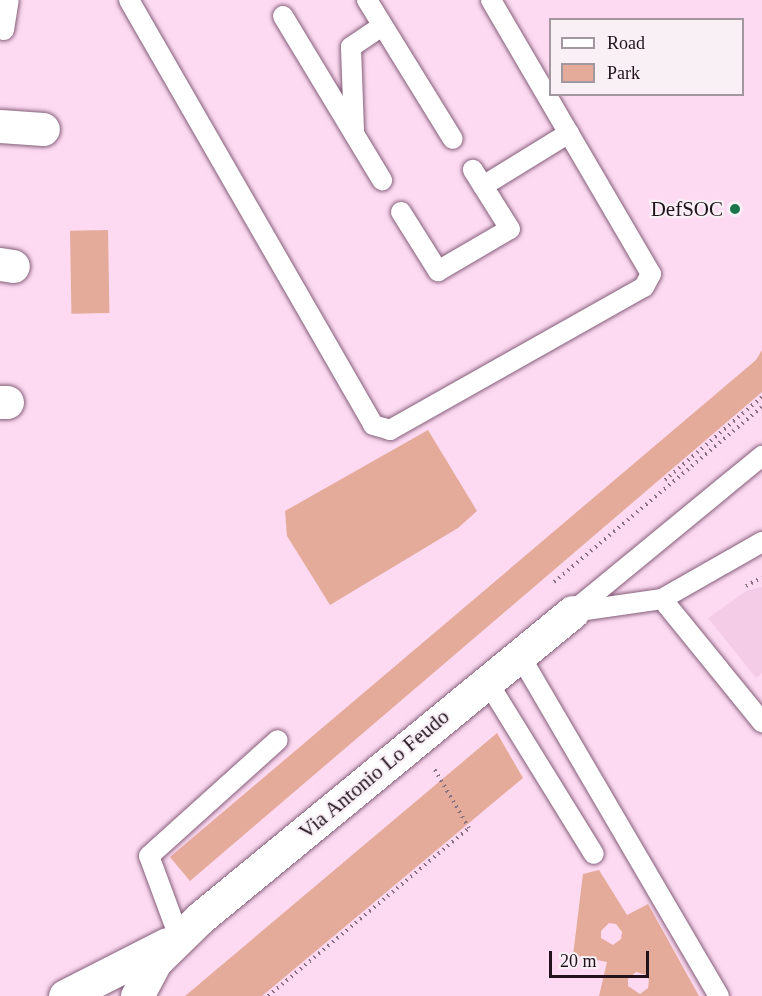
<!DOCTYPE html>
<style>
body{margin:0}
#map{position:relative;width:762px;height:996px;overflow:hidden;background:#fddaf2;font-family:Georgia,serif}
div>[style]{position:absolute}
.built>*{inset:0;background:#f5cce8}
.green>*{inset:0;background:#e5ab9a;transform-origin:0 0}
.path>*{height:4px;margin-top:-2px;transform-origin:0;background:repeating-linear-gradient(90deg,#887080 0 1.5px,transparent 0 6px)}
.roads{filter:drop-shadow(0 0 2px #845e79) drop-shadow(0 0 2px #845e79)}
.service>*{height:20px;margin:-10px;padding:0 10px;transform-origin:10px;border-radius:10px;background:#fff}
.minor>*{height:33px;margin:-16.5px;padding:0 16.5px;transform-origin:16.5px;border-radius:16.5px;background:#fff}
.dots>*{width:16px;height:16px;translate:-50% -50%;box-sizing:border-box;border:3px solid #f9f0f6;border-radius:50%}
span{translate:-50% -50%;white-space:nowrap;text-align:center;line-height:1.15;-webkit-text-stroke:4.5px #f9f0f6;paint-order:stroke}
.poi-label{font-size:21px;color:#21121c}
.right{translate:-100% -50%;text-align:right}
.street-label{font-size:21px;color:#21121c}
.legend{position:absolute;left:549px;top:18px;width:195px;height:78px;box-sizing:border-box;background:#f9f0f6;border:2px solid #a3979f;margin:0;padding:8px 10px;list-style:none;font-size:18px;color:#21121c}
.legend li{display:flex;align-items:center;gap:12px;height:30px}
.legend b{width:30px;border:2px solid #a3979f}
.scale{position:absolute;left:549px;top:951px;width:100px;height:27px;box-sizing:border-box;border:3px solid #21121c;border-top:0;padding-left:8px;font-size:18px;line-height:21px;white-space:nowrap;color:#21121c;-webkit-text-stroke:4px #f9f0f6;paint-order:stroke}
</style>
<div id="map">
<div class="built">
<div style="clip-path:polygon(762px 587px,762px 673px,756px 678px,708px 618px,746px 591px)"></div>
</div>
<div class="green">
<div style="left:108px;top:230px;width:83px;height:38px;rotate:89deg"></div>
<div style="clip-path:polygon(762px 350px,762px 392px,190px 881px,170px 857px,756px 360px)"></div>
<div style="clip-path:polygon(428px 430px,477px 511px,458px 528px,330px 605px,287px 536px,285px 511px)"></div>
<div style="clip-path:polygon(497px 733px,523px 778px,262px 996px,185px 996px)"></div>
<div style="clip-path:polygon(evenodd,599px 870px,627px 915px,648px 904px,699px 996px,599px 996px,607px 962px,573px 955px,583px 874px,599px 870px,609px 923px,616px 924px,622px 932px,621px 939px,613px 945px,601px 938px,601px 931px,609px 923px,599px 870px,636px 972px,646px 975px,649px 980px,648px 988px,640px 994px,628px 986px,628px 979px,636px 972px)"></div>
</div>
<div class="path">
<div style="left:665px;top:480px;width:128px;rotate:-40.6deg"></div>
<div style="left:554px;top:582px;width:272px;rotate:-40.1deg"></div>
<div style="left:746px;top:586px;width:18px;rotate:-29deg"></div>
<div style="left:268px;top:996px;width:262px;rotate:-39.9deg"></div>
<div style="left:469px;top:828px;width:71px;rotate:-120.5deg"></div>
</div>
<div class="roads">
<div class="service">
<div style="left:129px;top:0;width:490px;rotate:60.1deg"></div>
<div style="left:373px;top:425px;width:18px;rotate:16deg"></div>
<div style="left:390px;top:430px;width:291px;rotate:-29.4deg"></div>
<div style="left:644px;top:287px;width:15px;rotate:-62deg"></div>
<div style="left:651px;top:274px;width:317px;rotate:-120.3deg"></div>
<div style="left:367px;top:0;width:163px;rotate:58.3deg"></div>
<div style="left:283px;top:16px;width:192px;rotate:58.9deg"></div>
<div style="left:4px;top:30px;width:30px;rotate:-81deg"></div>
<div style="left:354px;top:130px;width:83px;rotate:-92.1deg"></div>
<div style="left:351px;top:47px;width:37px;rotate:-34deg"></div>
<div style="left:483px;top:186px;width:101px;rotate:-31.6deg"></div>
<div style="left:401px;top:212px;width:70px;rotate:57.9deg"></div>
<div style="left:438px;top:271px;width:83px;rotate:-30.3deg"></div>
<div style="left:510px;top:229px;width:70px;rotate:-122.1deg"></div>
<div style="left:662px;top:599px;width:159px;rotate:50.9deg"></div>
<div style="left:572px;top:612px;width:246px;rotate:-39.4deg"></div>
<div style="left:572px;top:612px;width:91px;rotate:-8.2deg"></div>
<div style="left:662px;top:599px;width:115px;rotate:-29.7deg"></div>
<div style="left:519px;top:654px;width:396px;rotate:59.7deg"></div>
<div style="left:487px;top:681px;width:203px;rotate:58.3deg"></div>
<div style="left:179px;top:937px;width:86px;rotate:-110.3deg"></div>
<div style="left:149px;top:856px;width:173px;rotate:-42deg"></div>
</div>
<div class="minor">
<div style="left:0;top:126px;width:43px;rotate:4deg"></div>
<div style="left:0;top:264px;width:13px;rotate:9deg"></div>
<div style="left:0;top:402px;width:7px"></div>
<div style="left:65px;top:996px;width:114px;rotate:-27deg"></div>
<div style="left:137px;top:996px;width:40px;rotate:-62deg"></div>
<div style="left:156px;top:961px;width:62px;rotate:-44.3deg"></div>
<div style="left:200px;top:918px;width:482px;rotate:-39.4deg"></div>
</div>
</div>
<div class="dots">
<div style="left:735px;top:209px;background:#19754a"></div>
</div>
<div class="poi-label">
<span class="right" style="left:723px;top:209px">DefSOC</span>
</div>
<div class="street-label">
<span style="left:374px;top:774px;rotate:-40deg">Via Antonio Lo Feudo</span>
</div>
<ul class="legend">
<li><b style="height:8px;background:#fff"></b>Road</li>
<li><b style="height:16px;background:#e5ab9a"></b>Park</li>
</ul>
<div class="scale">20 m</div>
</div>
